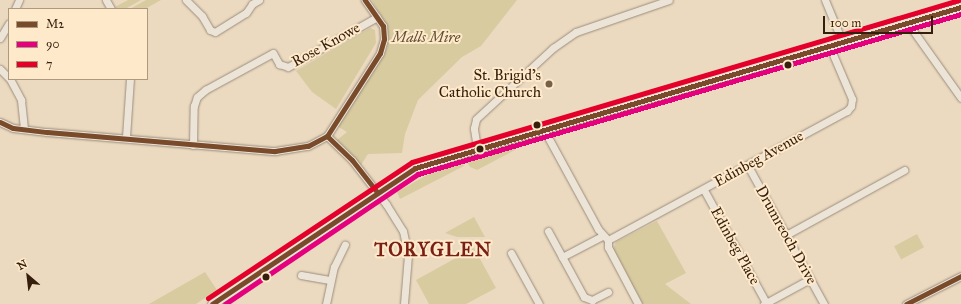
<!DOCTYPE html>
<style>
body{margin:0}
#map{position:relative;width:961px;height:304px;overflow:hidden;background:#ecdac0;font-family:"IM FELL Great Primer",serif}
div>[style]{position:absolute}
.green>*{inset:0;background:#d8cba0;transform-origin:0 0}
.roads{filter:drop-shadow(0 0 1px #9a8d7c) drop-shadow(0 0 1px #9a8d7c)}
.minor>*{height:7px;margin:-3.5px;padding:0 3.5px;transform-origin:3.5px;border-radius:3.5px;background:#ede4d8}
.secondary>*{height:9px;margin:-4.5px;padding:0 4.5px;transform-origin:4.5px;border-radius:4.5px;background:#ede4d8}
.bus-1>*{height:5px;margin:-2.5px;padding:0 2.5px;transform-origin:2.5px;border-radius:2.5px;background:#7a4b2a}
.bus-2>*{height:5px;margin:-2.5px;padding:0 2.5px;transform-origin:2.5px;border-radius:2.5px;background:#e5007d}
.bus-3>*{height:5px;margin:-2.5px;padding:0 2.5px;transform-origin:2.5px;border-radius:2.5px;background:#e4002b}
.dots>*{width:11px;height:11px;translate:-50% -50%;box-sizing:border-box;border:2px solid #feeacb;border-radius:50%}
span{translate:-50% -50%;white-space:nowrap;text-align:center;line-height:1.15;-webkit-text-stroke:4px #feeacb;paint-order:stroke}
.park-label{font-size:15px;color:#614e30;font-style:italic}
.street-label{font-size:15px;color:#351e0b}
.poi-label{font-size:15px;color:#351e0b}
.right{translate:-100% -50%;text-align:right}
.district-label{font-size:19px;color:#7a1f14;font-weight:700;letter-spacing:1px}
.legend{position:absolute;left:8px;top:8px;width:140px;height:72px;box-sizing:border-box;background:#feeacb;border:1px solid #ae987e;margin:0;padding:5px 7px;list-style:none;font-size:12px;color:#351e0b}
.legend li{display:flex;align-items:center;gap:8px;height:20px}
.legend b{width:20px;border:1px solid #ae987e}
.north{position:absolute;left:8px;top:256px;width:40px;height:40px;-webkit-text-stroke:3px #feeacb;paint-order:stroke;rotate:332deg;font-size:11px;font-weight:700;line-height:16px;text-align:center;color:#351e0b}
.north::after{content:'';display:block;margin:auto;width:14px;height:18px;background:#351e0b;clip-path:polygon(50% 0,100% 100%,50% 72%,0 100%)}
.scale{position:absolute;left:823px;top:16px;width:110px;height:18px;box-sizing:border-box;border:2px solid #351e0b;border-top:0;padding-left:5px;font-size:12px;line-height:14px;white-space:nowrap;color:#351e0b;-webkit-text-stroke:3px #feeacb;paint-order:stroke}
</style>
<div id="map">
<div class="green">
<div style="clip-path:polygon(128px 0,141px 0,125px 9px,116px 9px,115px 7px)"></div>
<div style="clip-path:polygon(146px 0,161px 0,145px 9px,130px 9px)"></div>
<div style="clip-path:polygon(372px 0,517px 0,481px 46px,462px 57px,418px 100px,405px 134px,402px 153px,368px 154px,361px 165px,337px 140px,347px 132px,337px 126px,385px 52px,389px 39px,387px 28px)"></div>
<div style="clip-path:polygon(370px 28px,375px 30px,376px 43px,336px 109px,312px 92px,296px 71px)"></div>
<div style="clip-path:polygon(513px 147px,515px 150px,477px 170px,470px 167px,467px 162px)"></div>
<div style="clip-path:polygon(462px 163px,464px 166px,400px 199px,397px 192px,427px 175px)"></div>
<div style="clip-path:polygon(474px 217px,485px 237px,457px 237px,445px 233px)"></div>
<div style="clip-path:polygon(657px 221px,686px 273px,665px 284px,691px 304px,642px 304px,613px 249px,616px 242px)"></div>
<div style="left:917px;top:234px;width:15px;height:26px;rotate:62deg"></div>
<div style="clip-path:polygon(474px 248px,496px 288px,466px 304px,429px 304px,416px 280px)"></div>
<div style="clip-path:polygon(205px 272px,217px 290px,196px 304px,149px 304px)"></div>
</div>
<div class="roads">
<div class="minor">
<div style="left:106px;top:0;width:10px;rotate:61deg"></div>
<div style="left:186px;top:0;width:23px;rotate:45deg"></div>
<div style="left:202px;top:16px;width:16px;rotate:60deg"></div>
<div style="left:210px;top:30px;width:5px;rotate:22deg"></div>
<div style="left:215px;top:32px;width:36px;rotate:-32deg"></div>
<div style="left:246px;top:13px;width:11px;rotate:-56deg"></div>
<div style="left:252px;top:4px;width:8px;rotate:-30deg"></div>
<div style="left:825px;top:0;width:44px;rotate:67.5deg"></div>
<div style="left:15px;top:9px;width:10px;rotate:-66deg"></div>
<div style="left:907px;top:22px;width:93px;rotate:54.6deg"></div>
<div style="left:0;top:38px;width:17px;rotate:-59deg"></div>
<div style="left:0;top:69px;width:13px;rotate:45deg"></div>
<div style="left:10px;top:79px;width:24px;rotate:62deg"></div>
<div style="left:21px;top:100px;width:29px;rotate:84deg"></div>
<div style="left:0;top:122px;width:14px;rotate:25deg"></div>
<div style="left:13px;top:128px;width:34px;rotate:7deg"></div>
<div style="left:47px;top:132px;width:229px;rotate:4.8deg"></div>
<div style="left:275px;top:151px;width:33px;rotate:-9deg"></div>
<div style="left:308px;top:146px;width:21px;rotate:-28deg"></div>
<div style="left:327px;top:136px;width:98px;rotate:-57.4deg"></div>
<div style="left:380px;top:53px;width:15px;rotate:-74deg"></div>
<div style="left:384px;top:39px;width:13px;rotate:-94deg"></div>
<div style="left:383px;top:26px;width:32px;rotate:-125deg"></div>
<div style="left:543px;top:128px;width:115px;rotate:61.4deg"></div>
<div style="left:598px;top:229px;width:15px;rotate:48deg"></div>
<div style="left:327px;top:136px;width:35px;rotate:44deg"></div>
<div style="left:352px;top:160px;width:56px;rotate:52.3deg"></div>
<div style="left:386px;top:204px;width:32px;rotate:58deg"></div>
<div style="left:403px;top:231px;width:25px;rotate:78deg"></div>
<div style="left:408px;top:255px;width:49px;rotate:94.7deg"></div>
<div style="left:126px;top:137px;width:58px;rotate:-86.1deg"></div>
<div style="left:193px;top:145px;width:39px;rotate:-89deg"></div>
<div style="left:194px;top:106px;width:9px;rotate:-72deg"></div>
<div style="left:197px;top:97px;width:11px;rotate:-41deg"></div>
<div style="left:205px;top:90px;width:77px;rotate:-28.6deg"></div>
<div style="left:273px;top:53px;width:13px;rotate:61deg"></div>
<div style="left:279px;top:64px;width:9px;rotate:18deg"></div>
<div style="left:288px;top:67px;width:102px;rotate:-29.3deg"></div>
<div style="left:477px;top:148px;width:20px;rotate:-99deg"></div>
<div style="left:474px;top:128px;width:9px;rotate:-77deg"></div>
<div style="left:476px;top:119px;width:105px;rotate:-42.7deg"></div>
<div style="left:553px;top:48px;width:28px;rotate:-35deg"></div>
<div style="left:576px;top:32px;width:98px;rotate:-19deg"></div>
<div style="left:748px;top:166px;width:158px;rotate:61.2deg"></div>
<div style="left:704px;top:190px;width:129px;rotate:61.2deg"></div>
<div style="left:548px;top:231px;width:75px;rotate:61.4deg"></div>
<div style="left:584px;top:297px;width:9px;rotate:21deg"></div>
<div style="left:592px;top:300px;width:18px;rotate:-27deg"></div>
<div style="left:786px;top:235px;width:135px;rotate:-28.8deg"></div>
<div style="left:608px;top:240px;width:272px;rotate:-28.4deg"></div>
<div style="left:847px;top:111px;width:6px;rotate:-51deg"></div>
<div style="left:851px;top:106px;width:7px;rotate:-82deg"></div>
<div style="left:852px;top:99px;width:59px;rotate:-113.1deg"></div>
<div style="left:608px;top:240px;width:7px;rotate:90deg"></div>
<div style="left:608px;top:247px;width:64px;rotate:62.2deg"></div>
<div style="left:511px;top:253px;width:58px;rotate:61.2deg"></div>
<div style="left:562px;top:257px;width:45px;rotate:-27.7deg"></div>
<div style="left:301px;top:275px;width:29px;rotate:10deg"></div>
<div style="left:326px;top:304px;width:38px;rotate:-78deg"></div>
<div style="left:334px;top:267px;width:25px;rotate:-64deg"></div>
<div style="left:764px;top:304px;width:52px;rotate:-28.5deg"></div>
<div style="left:906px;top:304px;width:62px;rotate:-27deg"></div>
</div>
<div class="secondary">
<div style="left:212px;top:304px;width:244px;rotate:-33.8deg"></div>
<div style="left:415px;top:168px;width:65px;rotate:-17.9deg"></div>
<div style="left:477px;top:148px;width:504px;rotate:-16.24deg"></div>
</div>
</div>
<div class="bus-1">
<div style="left:0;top:122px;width:14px;rotate:25deg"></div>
<div style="left:13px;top:128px;width:34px;rotate:7deg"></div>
<div style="left:47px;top:132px;width:229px;rotate:4.8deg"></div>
<div style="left:275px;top:151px;width:33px;rotate:-9deg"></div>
<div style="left:308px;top:146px;width:21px;rotate:-28deg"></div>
<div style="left:327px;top:136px;width:98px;rotate:-57.4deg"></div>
<div style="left:380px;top:53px;width:15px;rotate:-74deg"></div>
<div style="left:384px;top:39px;width:13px;rotate:-94deg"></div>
<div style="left:383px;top:26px;width:32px;rotate:-125deg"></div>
<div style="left:327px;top:136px;width:35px;rotate:44deg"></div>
<div style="left:352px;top:160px;width:41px;rotate:52deg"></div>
<div style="left:212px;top:304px;width:244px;rotate:-33.8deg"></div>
<div style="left:415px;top:168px;width:569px;rotate:-16.43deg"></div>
<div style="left:906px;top:304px;width:62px;rotate:-27deg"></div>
</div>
<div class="bus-2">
<div style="left:225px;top:304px;width:233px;rotate:-34deg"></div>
<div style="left:418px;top:174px;width:566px;rotate:-16.42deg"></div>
</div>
<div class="bus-3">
<div style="left:208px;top:298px;width:245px;rotate:-33.7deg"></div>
<div style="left:412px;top:162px;width:570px;rotate:-16.5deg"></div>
</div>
<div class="dots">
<div style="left:788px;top:65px;background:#351e0b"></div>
<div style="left:549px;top:84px;background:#75604a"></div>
<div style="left:537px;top:125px;background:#351e0b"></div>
<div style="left:480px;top:149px;background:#351e0b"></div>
<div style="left:266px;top:277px;background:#351e0b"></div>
</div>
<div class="park-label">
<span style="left:426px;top:38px">Malls Mire</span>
</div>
<div class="street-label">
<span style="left:326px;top:45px;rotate:-29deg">Rose Knowe</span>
<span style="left:759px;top:159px;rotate:-29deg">Edinbeg Avenue</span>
<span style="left:786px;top:235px;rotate:61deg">Drumreoch Drive</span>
<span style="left:735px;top:246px;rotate:61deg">Edinbeg Place</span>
</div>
<div class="poi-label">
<span class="right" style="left:541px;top:84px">St. Brigid's<br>Catholic Church</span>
</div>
<div class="district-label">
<span style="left:433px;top:250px">TORYGLEN</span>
</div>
<ul class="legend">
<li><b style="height:5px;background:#7a4b2a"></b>M2</li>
<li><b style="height:5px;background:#e5007d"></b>90</li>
<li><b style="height:5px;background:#e4002b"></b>7</li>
</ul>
<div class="north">N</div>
<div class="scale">100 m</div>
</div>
